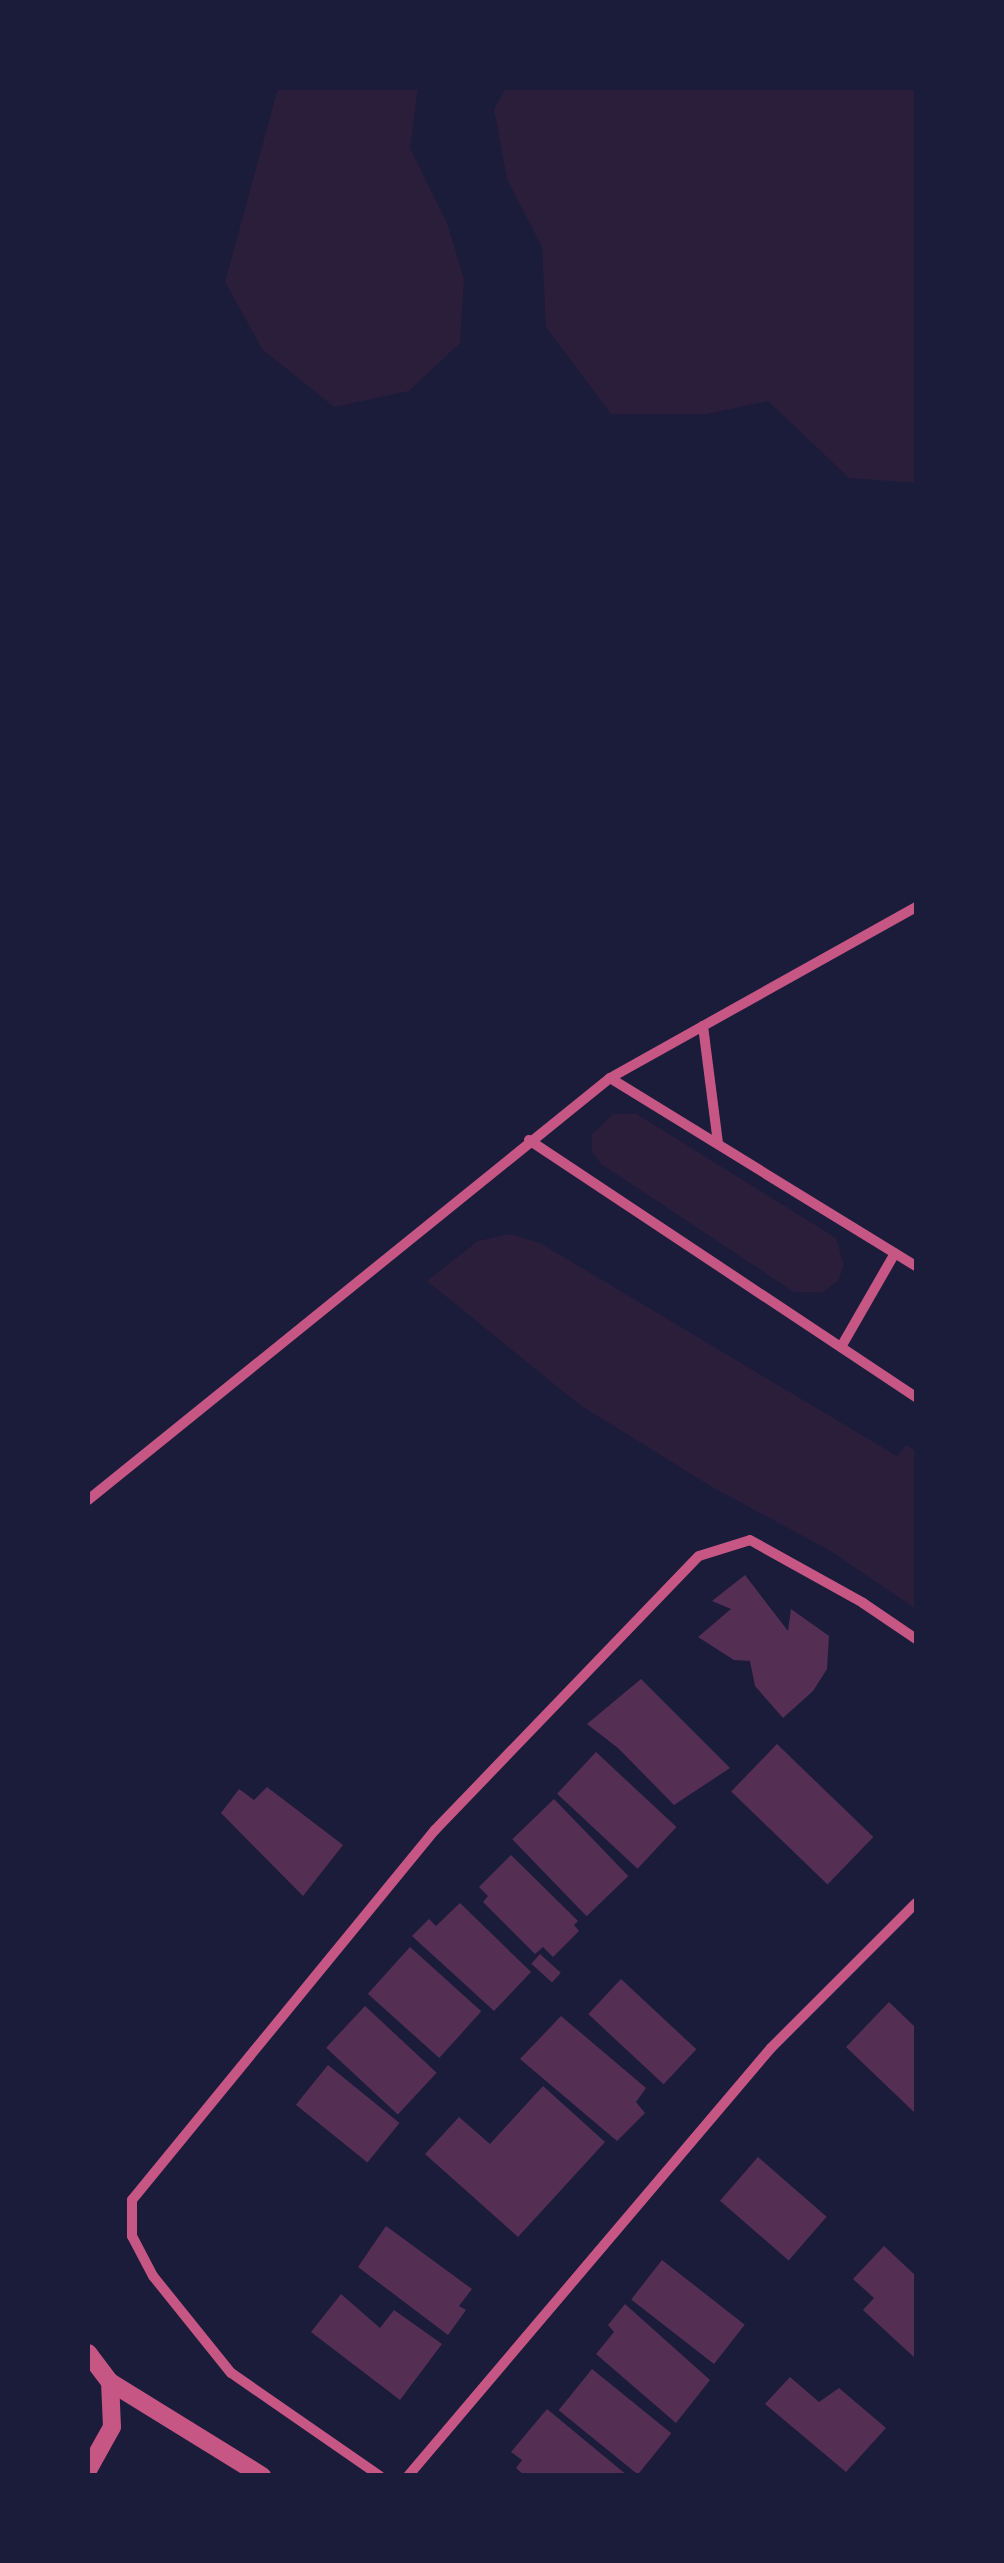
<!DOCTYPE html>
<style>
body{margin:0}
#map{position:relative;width:1004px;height:2563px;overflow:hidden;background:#1b1b3a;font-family:Poppins,sans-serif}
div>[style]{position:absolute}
.green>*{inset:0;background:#2a1e3b}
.building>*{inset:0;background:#542f53;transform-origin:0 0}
.minor>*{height:10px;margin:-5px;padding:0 5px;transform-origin:5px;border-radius:5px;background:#c65784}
.tertiary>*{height:18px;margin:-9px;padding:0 9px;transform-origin:9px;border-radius:9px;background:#c65784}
span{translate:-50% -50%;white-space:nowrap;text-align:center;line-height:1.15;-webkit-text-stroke:9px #1b1b3a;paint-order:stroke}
.frame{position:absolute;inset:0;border:90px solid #1b1b3a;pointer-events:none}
</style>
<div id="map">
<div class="green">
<div style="clip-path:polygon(278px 88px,418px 88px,410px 148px,447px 223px,464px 279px,460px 343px,409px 391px,334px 407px,263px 350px,225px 282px)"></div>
<div style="clip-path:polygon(506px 88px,916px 88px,916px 483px,849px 478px,768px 401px,707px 414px,611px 414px,546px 327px,542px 247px,507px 179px,494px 109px)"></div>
<div style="clip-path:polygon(613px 1114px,637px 1114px,836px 1238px,844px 1265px,838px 1281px,823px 1292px,794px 1292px,601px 1164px,592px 1152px,592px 1134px)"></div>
<div style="clip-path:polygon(510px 1234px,540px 1243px,897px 1456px,906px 1445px,916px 1451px,916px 1609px,829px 1550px,712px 1487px,580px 1405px,427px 1281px,478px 1241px)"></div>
</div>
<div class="building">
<div style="clip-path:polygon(745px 1575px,788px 1631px,791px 1609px,829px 1636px,827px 1669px,813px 1691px,783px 1718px,755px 1686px,750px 1661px,734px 1660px,698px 1637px,731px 1609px,712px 1601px)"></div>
<div style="clip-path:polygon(641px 1679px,730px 1768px,674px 1805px,618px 1748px,587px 1724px)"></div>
<div style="left:777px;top:1744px;width:134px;height:66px;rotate:44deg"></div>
<div style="left:596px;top:1752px;width:110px;height:57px;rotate:43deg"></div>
<div style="clip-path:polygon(267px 1787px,343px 1845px,303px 1896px,221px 1813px,239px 1789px,254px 1800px)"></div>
<div style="left:554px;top:1799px;width:107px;height:58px;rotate:46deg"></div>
<div style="clip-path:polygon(511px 1855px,578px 1921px,574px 1925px,579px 1931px,553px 1957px,543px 1947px,535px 1954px,483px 1902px,488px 1896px,479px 1887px)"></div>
<div style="clip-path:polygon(460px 1903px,531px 1972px,494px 2011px,412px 1936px,429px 1919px,436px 1926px)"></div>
<div style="left:410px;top:1947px;width:96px;height:63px;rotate:42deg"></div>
<div style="left:540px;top:1954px;width:28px;height:13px;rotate:42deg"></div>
<div style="left:621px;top:1979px;width:103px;height:48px;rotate:43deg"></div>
<div style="clip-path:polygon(889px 2002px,916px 2028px,916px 2114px,846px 2047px)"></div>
<div style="left:365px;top:2006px;width:98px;height:57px;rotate:43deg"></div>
<div style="clip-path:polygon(561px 2016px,646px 2088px,636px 2102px,645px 2113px,617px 2141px,520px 2059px)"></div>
<div style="left:328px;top:2065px;width:92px;height:51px;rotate:39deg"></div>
<div style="clip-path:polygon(543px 2086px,605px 2142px,518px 2237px,425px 2154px,459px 2117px,490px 2144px)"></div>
<div style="left:758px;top:2157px;width:91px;height:58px;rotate:41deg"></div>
<div style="clip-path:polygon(386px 2226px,472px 2289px,459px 2306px,466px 2310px,448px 2335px,358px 2267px)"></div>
<div style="clip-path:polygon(884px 2246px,916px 2276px,916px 2359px,863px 2310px,874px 2298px,853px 2279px)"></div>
<div style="left:662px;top:2260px;width:105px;height:50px;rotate:38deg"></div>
<div style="clip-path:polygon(341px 2294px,380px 2328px,394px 2310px,442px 2344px,400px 2400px,311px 2332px)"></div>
<div style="clip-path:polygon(625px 2304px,710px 2380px,676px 2423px,596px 2354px,614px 2332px,608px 2325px)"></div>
<div style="left:592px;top:2369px;width:102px;height:53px;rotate:39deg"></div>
<div style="clip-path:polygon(790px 2377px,819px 2402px,839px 2388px,886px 2428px,846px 2472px,765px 2404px)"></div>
<div style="clip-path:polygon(547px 2409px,628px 2476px,525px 2476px,516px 2468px,522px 2460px,511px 2452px)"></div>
</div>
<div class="minor">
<div style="left:703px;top:1026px;width:118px;rotate:82.7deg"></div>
<div style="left:610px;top:1078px;width:359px;rotate:31.6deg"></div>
<div style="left:529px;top:1140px;width:465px;rotate:33.6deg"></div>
<div style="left:841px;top:1347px;width:108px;rotate:-60.1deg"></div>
<div style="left:88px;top:1500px;width:671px;rotate:-38.95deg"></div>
<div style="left:610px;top:1078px;width:351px;rotate:-29.2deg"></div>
<div style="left:380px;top:2476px;width:181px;rotate:-145.3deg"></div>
<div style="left:231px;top:2373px;width:124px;rotate:-128.8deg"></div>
<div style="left:153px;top:2276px;width:45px;rotate:-117.7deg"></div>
<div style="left:132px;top:2236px;width:36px;rotate:-90deg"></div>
<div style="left:132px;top:2200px;width:478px;rotate:-50.7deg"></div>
<div style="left:435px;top:1830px;width:380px;rotate:-46.1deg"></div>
<div style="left:699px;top:1556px;width:53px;rotate:-17.4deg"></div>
<div style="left:750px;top:1540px;width:129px;rotate:29.1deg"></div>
<div style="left:863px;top:1603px;width:64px;rotate:34.2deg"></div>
<div style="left:408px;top:2476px;width:561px;rotate:-49.7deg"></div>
<div style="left:771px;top:2048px;width:205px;rotate:-45deg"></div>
</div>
<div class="tertiary">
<div style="left:88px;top:2353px;width:36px;rotate:53deg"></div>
<div style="left:110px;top:2382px;width:179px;rotate:31.7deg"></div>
<div style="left:88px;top:2470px;width:49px;rotate:-60.8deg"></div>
<div style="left:112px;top:2427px;width:45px;rotate:-92.5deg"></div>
</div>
<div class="frame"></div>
</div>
